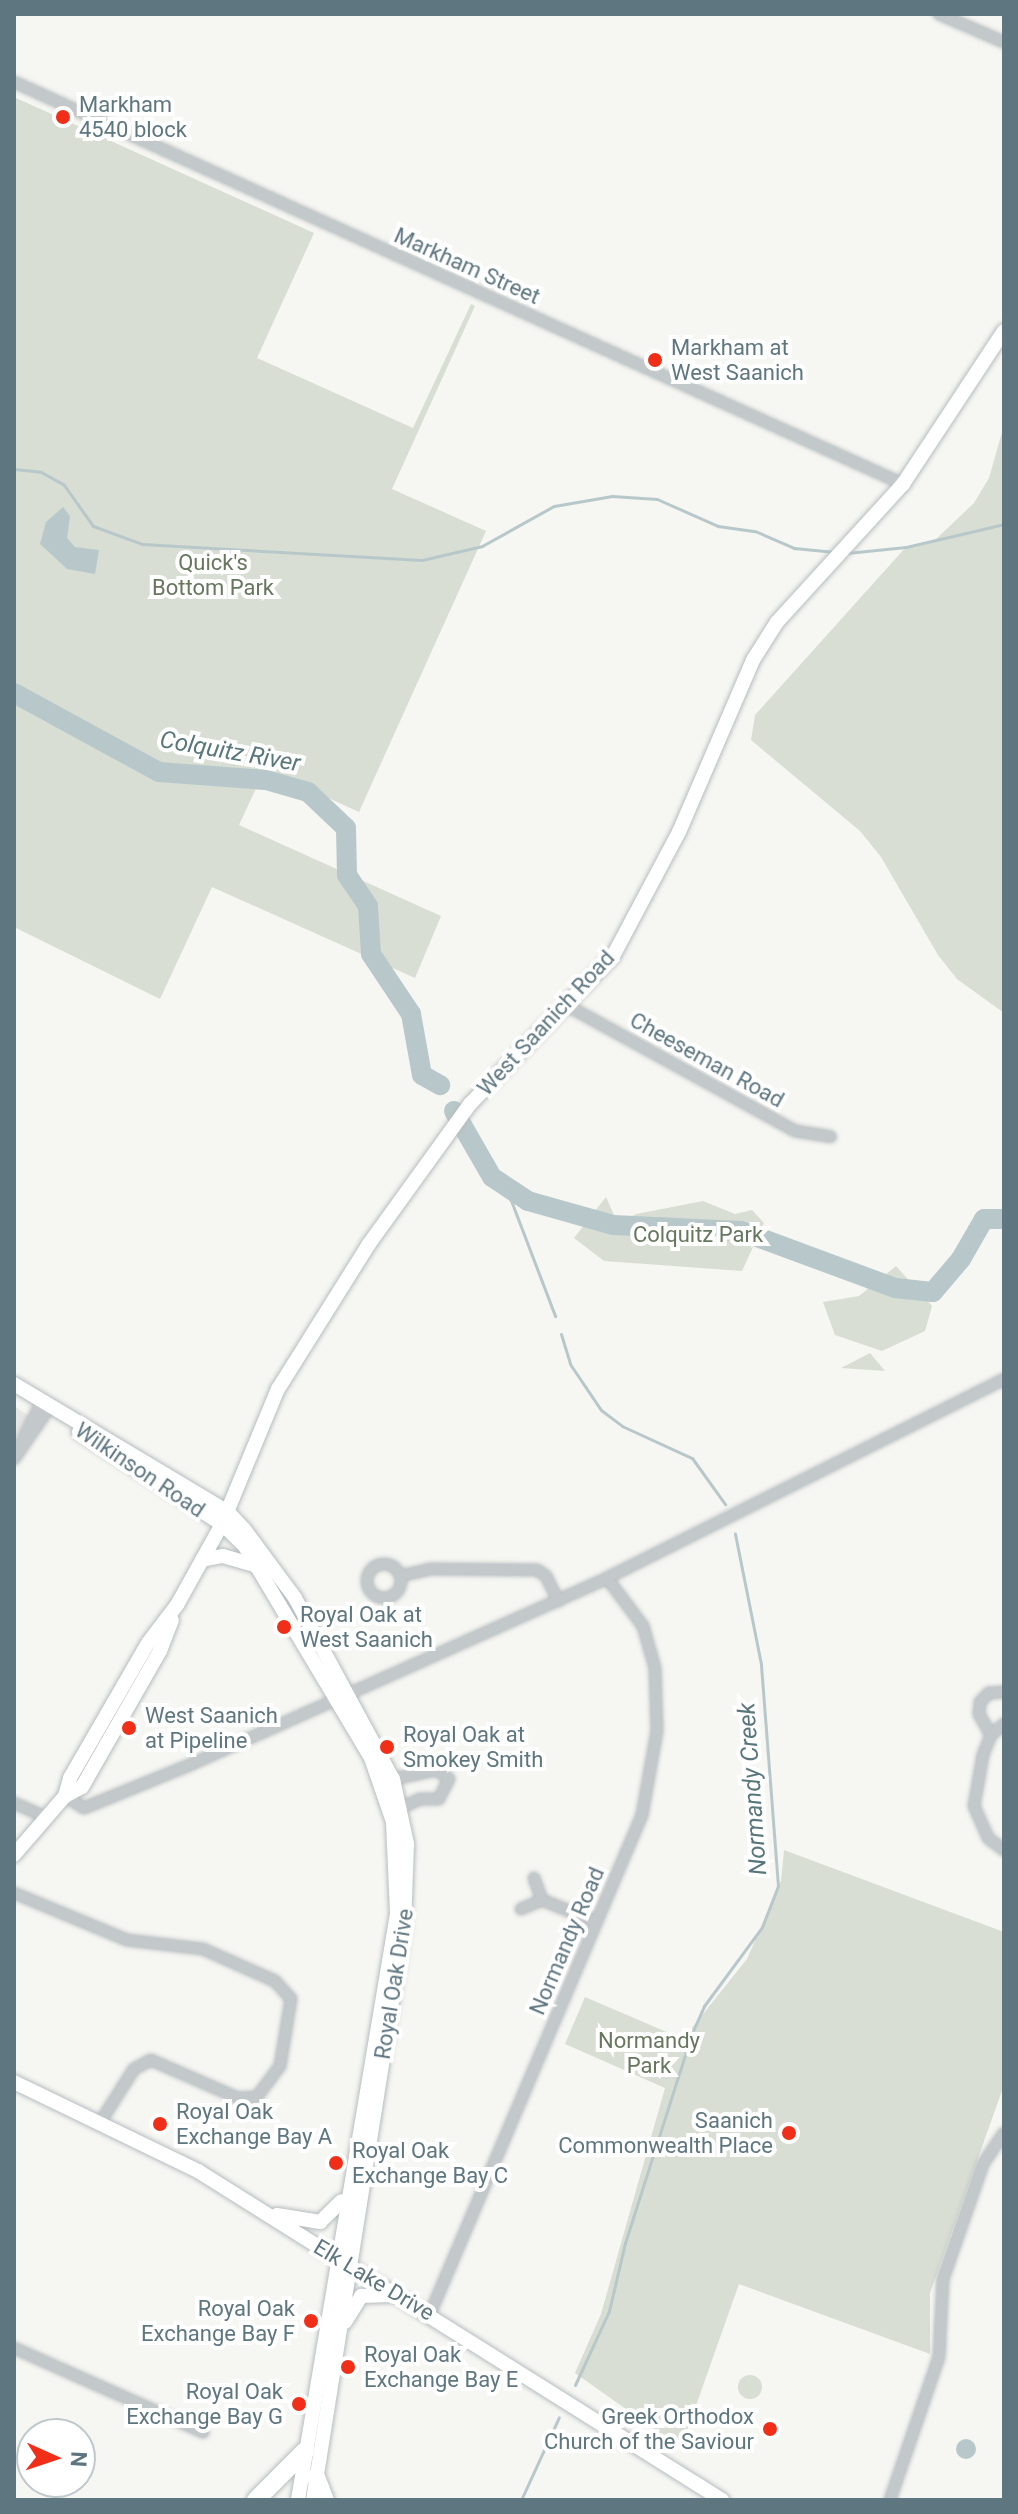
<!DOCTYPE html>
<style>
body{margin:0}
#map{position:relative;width:1018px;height:2514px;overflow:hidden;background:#f6f6f2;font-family:Roboto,sans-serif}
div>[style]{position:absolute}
.built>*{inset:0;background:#e7e7e6}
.green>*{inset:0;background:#d8ded3}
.round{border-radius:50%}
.water>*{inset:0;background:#b8c8ca}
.stream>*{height:3px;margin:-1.5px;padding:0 1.5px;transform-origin:1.5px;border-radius:1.5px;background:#b8c8ca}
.river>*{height:20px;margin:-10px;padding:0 10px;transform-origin:10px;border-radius:10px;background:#b8c8ca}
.roads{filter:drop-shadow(0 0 2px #b5bcbf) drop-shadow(0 0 2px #b5bcbf)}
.street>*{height:10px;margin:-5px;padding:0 5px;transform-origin:5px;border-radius:5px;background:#c3c8cb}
.street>.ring{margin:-5px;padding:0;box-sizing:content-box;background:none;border:10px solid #c3c8cb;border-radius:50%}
.secondary>*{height:14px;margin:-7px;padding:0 7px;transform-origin:7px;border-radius:7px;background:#fff}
.highway>*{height:18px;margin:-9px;padding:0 9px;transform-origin:9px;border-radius:9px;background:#fff}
.dots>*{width:22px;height:22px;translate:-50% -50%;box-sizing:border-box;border:4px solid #fff;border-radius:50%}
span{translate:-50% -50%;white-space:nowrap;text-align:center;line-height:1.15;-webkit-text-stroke:8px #fff;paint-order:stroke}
.poi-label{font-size:22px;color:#5e7680}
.left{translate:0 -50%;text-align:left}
.right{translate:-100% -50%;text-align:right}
.street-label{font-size:22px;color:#5e7680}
.park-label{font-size:22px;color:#66775e}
.water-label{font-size:24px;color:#59767c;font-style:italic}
.frame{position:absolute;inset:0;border:16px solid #5e7680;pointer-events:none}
.north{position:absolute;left:16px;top:2418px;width:80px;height:80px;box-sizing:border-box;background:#fff;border:2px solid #bfc8cc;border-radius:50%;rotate:93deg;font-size:22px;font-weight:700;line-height:32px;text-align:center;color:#5e7680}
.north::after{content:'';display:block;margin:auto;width:28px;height:36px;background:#f12e17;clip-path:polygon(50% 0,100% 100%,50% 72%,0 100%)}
</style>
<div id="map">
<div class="built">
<div style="clip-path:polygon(14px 1406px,29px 1416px,14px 1441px)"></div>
</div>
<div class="green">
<div style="clip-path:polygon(14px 97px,314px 233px,257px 358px,413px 428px,471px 304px,475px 306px,392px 489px,486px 531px,359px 812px,265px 769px,239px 825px,441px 916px,415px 978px,212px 887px,160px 999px,14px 927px)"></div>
<div style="clip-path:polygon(1004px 425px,1004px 1013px,957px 979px,938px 955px,881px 857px,860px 831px,751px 740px,755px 715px,906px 547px,934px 541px,974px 503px,989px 478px)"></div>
<div style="clip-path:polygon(606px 1197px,618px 1224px,636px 1214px,703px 1201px,735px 1214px,752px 1210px,764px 1223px,742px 1271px,604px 1261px,574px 1238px)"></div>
<div style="clip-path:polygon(896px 1266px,932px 1306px,925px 1331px,882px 1351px,835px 1335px,823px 1302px,859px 1296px)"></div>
<div style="clip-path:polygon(870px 1353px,885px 1371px,841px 1368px)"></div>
<div style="clip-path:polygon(784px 1850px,1004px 1932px,1004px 2085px,930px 2293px,930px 2354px,739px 2284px,681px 2448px,575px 2373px,601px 2314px,665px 2088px,565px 2044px,585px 1997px,683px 2039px,747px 1959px,781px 1881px)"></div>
<div class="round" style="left:738px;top:2375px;width:24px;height:24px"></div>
</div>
<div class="water">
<div style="clip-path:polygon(63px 507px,70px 516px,67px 538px,75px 547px,99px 550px,95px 574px,67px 569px,40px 544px,46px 522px)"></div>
<div class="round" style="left:956px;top:2439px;width:20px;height:20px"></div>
</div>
<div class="stream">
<div style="left:14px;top:469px;width:27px;rotate:6deg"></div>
<div style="left:41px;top:472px;width:26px;rotate:29deg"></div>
<div style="left:64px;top:485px;width:50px;rotate:54.7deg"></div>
<div style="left:93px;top:526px;width:52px;rotate:20.2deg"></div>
<div style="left:142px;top:544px;width:280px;rotate:3.3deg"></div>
<div style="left:422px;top:560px;width:62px;rotate:-13.1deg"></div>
<div style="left:482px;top:546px;width:82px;rotate:-29.1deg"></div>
<div style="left:554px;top:506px;width:59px;rotate:-9.8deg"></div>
<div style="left:612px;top:496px;width:45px;rotate:3.8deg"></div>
<div style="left:657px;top:499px;width:67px;rotate:23.9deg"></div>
<div style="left:718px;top:526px;width:37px;rotate:8deg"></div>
<div style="left:755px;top:531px;width:43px;rotate:23.6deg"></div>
<div style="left:794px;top:548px;width:41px;rotate:5.6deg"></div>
<div style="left:847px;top:553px;width:59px;rotate:-5.8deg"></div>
<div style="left:906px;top:547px;width:101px;rotate:-13.2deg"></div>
<div style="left:507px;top:1190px;width:135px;rotate:69.1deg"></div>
<div style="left:561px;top:1334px;width:31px;rotate:73deg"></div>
<div style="left:570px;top:1364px;width:55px;rotate:56deg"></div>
<div style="left:601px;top:1410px;width:26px;rotate:37deg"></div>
<div style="left:622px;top:1426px;width:77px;rotate:24.6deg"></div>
<div style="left:692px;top:1458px;width:57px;rotate:54.3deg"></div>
<div style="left:575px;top:2385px;width:81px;rotate:-65.3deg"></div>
<div style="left:609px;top:2311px;width:70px;rotate:-76.8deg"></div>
<div style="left:625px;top:2243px;width:220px;rotate:-72.3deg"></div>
<div style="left:692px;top:2033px;width:30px;rotate:-66deg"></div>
<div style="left:704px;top:2006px;width:98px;rotate:-53.7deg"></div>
<div style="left:762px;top:1927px;width:44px;rotate:-68.7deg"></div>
<div style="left:778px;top:1886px;width:223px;rotate:-94.4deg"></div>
<div style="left:761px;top:1664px;width:133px;rotate:-101.3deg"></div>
<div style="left:521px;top:2500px;width:91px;rotate:-65.4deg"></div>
</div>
<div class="river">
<div style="left:14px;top:693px;width:165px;rotate:28.6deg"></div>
<div style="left:159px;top:772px;width:107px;rotate:4.3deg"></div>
<div style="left:266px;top:780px;width:44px;rotate:15.9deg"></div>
<div style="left:308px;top:792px;width:52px;rotate:43.5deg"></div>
<div style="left:346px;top:828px;width:47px;rotate:88.8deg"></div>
<div style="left:347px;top:875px;width:37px;rotate:56deg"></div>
<div style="left:368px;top:906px;width:48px;rotate:86.4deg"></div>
<div style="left:371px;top:954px;width:72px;rotate:56.3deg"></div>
<div style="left:411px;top:1014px;width:62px;rotate:79.8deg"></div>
<div style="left:422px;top:1075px;width:21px;rotate:29deg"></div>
<div style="left:454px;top:1111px;width:76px;rotate:60.1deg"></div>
<div style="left:492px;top:1177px;width:43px;rotate:33.7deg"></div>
<div style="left:528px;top:1201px;width:88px;rotate:15.8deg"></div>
<div style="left:613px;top:1225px;width:128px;rotate:2.7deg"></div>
<div style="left:741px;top:1231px;width:164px;rotate:20.3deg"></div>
<div style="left:895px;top:1288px;width:38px;rotate:6deg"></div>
<div style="left:933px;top:1292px;width:43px;rotate:-49.7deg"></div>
<div style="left:961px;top:1259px;width:46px;rotate:-60.1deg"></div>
<div style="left:984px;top:1219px;width:20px"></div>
</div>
<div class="roads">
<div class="street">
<div style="left:939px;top:14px;width:71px;rotate:23.3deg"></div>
<div style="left:14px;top:82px;width:976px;rotate:24.33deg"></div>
<div style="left:568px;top:1006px;width:259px;rotate:28.8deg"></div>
<div style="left:795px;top:1131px;width:36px;rotate:9deg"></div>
<div style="left:19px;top:1447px;width:49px;rotate:-63.4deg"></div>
<div style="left:14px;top:1459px;width:62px;rotate:-55.5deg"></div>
<div class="ring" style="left:367px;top:1564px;width:24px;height:24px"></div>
<div style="left:400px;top:1576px;width:31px;rotate:-13deg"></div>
<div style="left:430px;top:1569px;width:107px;rotate:0.5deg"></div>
<div style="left:537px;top:1570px;width:11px;rotate:34deg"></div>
<div style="left:546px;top:1576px;width:28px;rotate:64deg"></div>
<div style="left:1004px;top:1724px;width:17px;rotate:140deg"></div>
<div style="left:991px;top:1735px;width:22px;rotate:112deg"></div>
<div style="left:983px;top:1755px;width:52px;rotate:100deg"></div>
<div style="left:974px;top:1806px;width:35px;rotate:66deg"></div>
<div style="left:988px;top:1838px;width:20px;rotate:37deg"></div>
<div style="left:991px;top:1735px;width:24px;rotate:-120deg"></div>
<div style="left:979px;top:1714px;width:12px;rotate:-85deg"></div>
<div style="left:980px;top:1702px;width:13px;rotate:-45deg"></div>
<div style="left:989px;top:1693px;width:15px;rotate:-4deg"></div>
<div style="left:393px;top:1779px;width:45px;rotate:-11.6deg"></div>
<div style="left:437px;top:1770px;width:15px;rotate:37deg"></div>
<div style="left:449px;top:1779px;width:22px;rotate:117deg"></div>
<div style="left:439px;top:1799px;width:19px;rotate:180deg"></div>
<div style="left:420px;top:1799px;width:21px;rotate:155deg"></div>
<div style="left:65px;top:1796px;width:22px;rotate:32deg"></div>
<div style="left:84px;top:1808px;width:117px;rotate:-22.2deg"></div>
<div style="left:192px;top:1764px;width:455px;rotate:-24.1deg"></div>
<div style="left:607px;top:1578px;width:444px;rotate:-26.6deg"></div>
<div style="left:14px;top:1803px;width:35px;rotate:24deg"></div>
<div style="left:534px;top:1878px;width:23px;rotate:70deg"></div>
<div style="left:542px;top:1900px;width:59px;rotate:21.8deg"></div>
<div style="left:14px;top:1893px;width:122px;rotate:22.6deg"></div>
<div style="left:127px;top:1940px;width:77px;rotate:6.8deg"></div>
<div style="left:203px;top:1949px;width:79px;rotate:24deg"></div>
<div style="left:275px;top:1981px;width:24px;rotate:48deg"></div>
<div style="left:291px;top:1999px;width:68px;rotate:99.3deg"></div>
<div style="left:280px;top:2066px;width:39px;rotate:127deg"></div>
<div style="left:257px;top:2097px;width:19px;rotate:177deg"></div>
<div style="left:238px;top:2098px;width:95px;rotate:-156.4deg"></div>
<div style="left:151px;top:2060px;width:19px;rotate:152deg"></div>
<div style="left:134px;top:2069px;width:62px;rotate:122.4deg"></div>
<div style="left:521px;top:1909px;width:23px;rotate:-23deg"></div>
<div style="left:430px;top:2314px;width:542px;rotate:-66.98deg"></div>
<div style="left:642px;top:1815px;width:85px;rotate:-79.9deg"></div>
<div style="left:657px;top:1731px;width:63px;rotate:-91.8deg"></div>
<div style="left:655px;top:1668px;width:44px;rotate:-105.9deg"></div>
<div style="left:643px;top:1626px;width:60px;rotate:-126.9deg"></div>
<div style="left:14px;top:2348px;width:207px;rotate:24deg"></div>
<div style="left:890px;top:2500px;width:151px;rotate:-71.1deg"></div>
<div style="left:939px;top:2357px;width:78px;rotate:-87.1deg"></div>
<div style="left:943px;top:2279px;width:122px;rotate:-70.8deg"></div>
<div style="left:983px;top:2164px;width:37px;rotate:-56deg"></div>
</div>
<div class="secondary">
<div style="left:14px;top:1384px;width:249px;rotate:30.9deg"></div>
<div style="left:228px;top:1512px;width:23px;rotate:47deg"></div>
<div style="left:244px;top:1529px;width:86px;rotate:53.5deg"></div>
<div style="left:295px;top:1598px;width:206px;rotate:61.6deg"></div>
<div style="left:393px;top:1779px;width:66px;rotate:77.8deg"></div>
<div style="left:407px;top:1844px;width:82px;rotate:92.1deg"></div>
<div style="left:404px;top:1926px;width:581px;rotate:99.01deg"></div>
<div style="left:79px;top:1432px;width:170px;rotate:32.8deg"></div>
<div style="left:222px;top:1524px;width:30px;rotate:44deg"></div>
<div style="left:244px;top:1545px;width:248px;rotate:59.2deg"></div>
<div style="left:371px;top:1758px;width:68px;rotate:71deg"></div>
<div style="left:393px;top:1822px;width:92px;rotate:87.5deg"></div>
<div style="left:397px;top:1914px;width:594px;rotate:99.59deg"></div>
<div style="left:202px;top:1560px;width:21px;rotate:-11deg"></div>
<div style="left:223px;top:1556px;width:35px;rotate:16deg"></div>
<div style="left:65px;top:1796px;width:19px;rotate:-74deg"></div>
<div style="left:70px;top:1778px;width:156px;rotate:-60deg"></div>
<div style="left:148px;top:1643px;width:48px;rotate:-52.7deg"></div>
<div style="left:177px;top:1605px;width:93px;rotate:-60.9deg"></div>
<div style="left:222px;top:1524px;width:146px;rotate:-67.5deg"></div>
<div style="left:278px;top:1389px;width:171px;rotate:-57.9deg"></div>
<div style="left:369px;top:1244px;width:173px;rotate:-54.2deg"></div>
<div style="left:470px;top:1104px;width:206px;rotate:-46deg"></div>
<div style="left:613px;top:956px;width:140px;rotate:-62deg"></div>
<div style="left:679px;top:832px;width:187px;rotate:-66.7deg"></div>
<div style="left:753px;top:660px;width:45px;rotate:-57.7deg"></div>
<div style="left:777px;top:622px;width:187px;rotate:-47.6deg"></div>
<div style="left:903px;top:484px;width:183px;rotate:-56.6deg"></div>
<div style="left:14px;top:1855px;width:78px;rotate:-49.2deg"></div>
<div style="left:65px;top:1796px;width:19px;rotate:-28deg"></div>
<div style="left:82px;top:1787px;width:157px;rotate:-60.2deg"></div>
<div style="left:160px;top:1651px;width:33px;rotate:-69deg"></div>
<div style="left:14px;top:2082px;width:204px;rotate:25.8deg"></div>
<div style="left:198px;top:2171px;width:619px;rotate:32.12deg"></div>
<div style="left:277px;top:2215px;width:44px;rotate:9.2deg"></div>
<div style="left:320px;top:2222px;width:30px;rotate:-44deg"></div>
<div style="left:345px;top:2322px;width:31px;rotate:-58deg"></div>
<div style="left:361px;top:2296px;width:31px;rotate:-2deg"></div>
</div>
<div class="highway">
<div style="left:316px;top:2477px;width:25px;rotate:69deg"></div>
<div style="left:256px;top:2500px;width:69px;rotate:-45deg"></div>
</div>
</div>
<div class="dots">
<div style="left:63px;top:117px;background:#f12e17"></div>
<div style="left:655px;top:360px;background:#f12e17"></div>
<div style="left:284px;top:1627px;background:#f12e17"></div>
<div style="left:129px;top:1728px;background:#f12e17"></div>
<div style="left:387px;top:1747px;background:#f12e17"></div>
<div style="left:160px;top:2124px;background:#f12e17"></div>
<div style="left:789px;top:2133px;background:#f12e17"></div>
<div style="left:336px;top:2163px;background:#f12e17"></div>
<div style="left:311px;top:2321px;background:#f12e17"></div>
<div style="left:348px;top:2367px;background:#f12e17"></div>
<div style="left:299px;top:2404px;background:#f12e17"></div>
<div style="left:770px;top:2429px;background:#f12e17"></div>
</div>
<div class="poi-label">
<span class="left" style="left:79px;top:117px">Markham<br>4540 block</span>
<span class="left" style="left:671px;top:360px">Markham at<br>West Saanich</span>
<span class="left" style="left:300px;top:1627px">Royal Oak at<br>West Saanich</span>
<span class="left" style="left:145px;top:1728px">West Saanich<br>at Pipeline</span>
<span class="left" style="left:403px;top:1747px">Royal Oak at<br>Smokey Smith</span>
<span class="left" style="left:176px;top:2124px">Royal Oak<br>Exchange Bay A</span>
<span class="right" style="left:773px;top:2133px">Saanich<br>Commonwealth Place</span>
<span class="left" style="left:352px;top:2163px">Royal Oak<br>Exchange Bay C</span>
<span class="right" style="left:295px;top:2321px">Royal Oak<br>Exchange Bay F</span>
<span class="left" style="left:364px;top:2367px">Royal Oak<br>Exchange Bay E</span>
<span class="right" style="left:283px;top:2404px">Royal Oak<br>Exchange Bay G</span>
<span class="right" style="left:754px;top:2429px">Greek Orthodox<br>Church of the Saviour</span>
</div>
<div class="street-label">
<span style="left:467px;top:266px;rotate:24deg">Markham Street</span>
<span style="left:546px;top:1023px;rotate:-47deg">West Saanich Road</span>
<span style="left:707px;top:1060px;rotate:29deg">Cheeseman Road</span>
<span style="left:140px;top:1470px;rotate:34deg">Wilkinson Road</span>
<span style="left:567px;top:1941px;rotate:-67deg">Normandy Road</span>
<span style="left:394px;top:1984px;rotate:-81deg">Royal Oak Drive</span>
<span style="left:374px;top:2280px;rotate:31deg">Elk Lake Drive</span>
</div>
<div class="park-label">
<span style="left:213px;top:575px">Quick's<br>Bottom Park</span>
<span style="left:698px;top:1235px">Colquitz Park</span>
<span style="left:649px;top:2053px">Normandy<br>Park</span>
</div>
<div class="water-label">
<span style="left:230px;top:752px;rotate:10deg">Colquitz River</span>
<span style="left:753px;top:1789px;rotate:-94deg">Normandy Creek</span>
</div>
<div class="frame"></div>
<div class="north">N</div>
</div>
